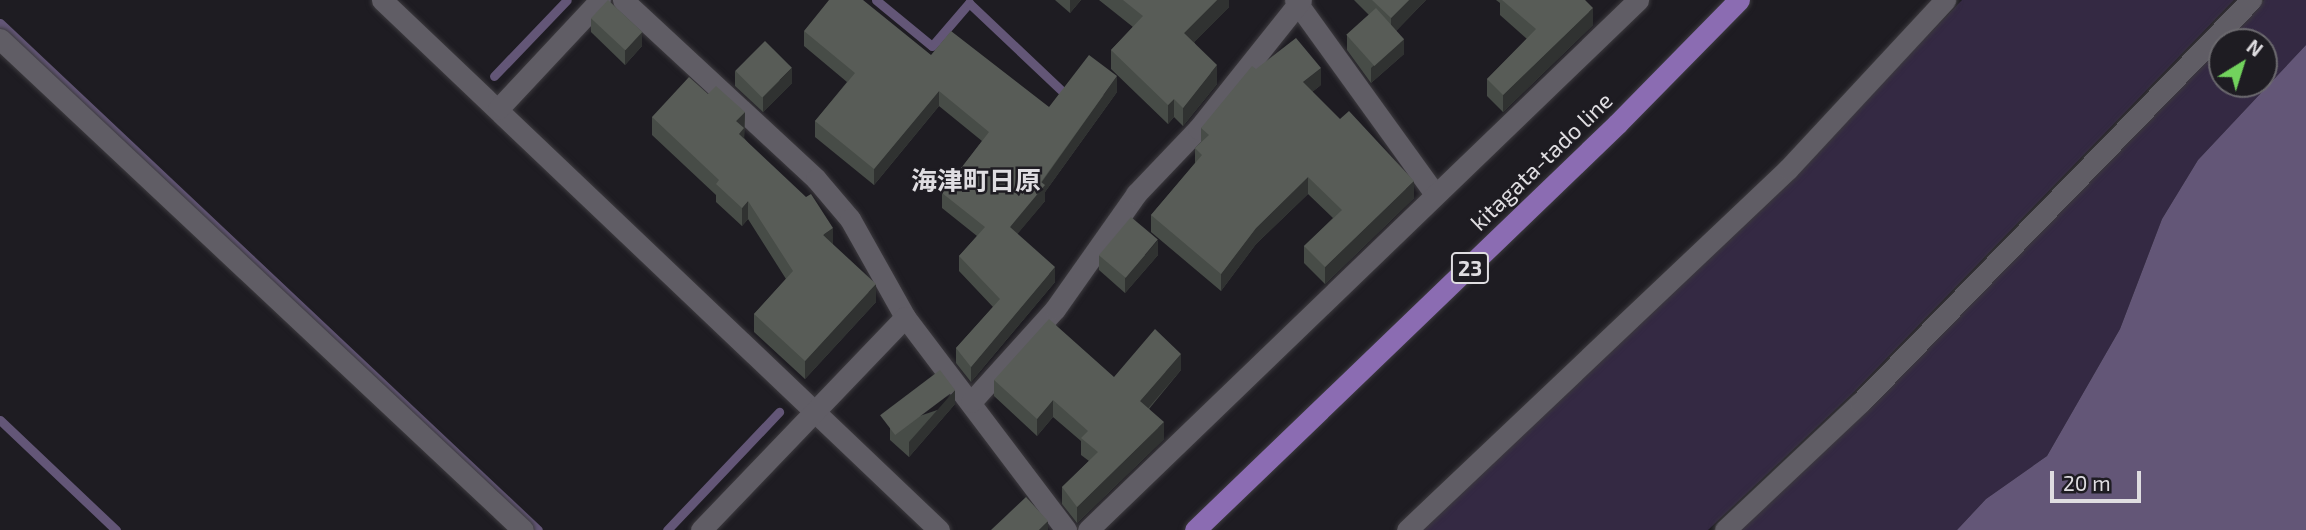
<!DOCTYPE html>
<meta charset="utf-8">
<style>
body{margin:0}
#map{position:relative;width:2306px;height:530px;overflow:hidden;background:#1e1c22;font-family:"Exo 2","Noto Sans JP",sans-serif}
div>[style]{position:absolute}
.green>*{inset:0;background:#342943}
.water>*{inset:0;background:#635677}
.stream>*{height:9px;margin:-4.5px;padding:0 4.5px;transform-origin:4.5px;border-radius:4.5px;background:#635677}
.roads{filter:drop-shadow(0 0 2px #3c3a3e) drop-shadow(0 0 2px #3c3a3e)}
.minor>*{height:21px;margin:-10.5px;padding:0 10.5px;transform-origin:10.5px;border-radius:10.5px;background:#605d65}
.major>*{height:21px;margin:-10.5px;padding:0 10.5px;transform-origin:10.5px;border-radius:10.5px;background:#8b6cb2}
.wall>*{inset:0;background:#474c47}
.shaded-wall>*{inset:0;background:#303231}
.building>*{inset:0;background:#585c57;transform-origin:0 0}
span{translate:-50% -50%;white-space:nowrap;text-align:center;line-height:1.15;-webkit-text-stroke:5px #1e1c22;paint-order:stroke}
.shield-label span{padding:2px 5px;background:#1e1c22;border:2px solid;border-radius:5px;-webkit-text-stroke-width:0}
.shield-label{font-size:21px;color:#dfdde1;font-weight:700}
.street-label{font-size:23px;color:#dfdde1}
.quarter-label{font-size:26px;color:#dfdde1;font-weight:700}
.north{position:absolute;left:2208px;top:28px;width:70px;height:70px;box-sizing:border-box;background:#1e1c22;border:2px solid #6b696e;border-radius:50%;rotate:38deg;font-size:19px;font-weight:700;line-height:28px;text-align:center;color:#dfdde1}
.north::after{content:'';display:block;margin:auto;width:24px;height:32px;background:#72d25d;clip-path:polygon(50% 0,100% 100%,50% 72%,0 100%)}
.scale{position:absolute;left:2050px;top:471px;width:91px;height:32px;box-sizing:border-box;border:4px solid #dfdde1;border-top:0;padding-left:9px;font-size:21px;line-height:24px;white-space:nowrap;color:#dfdde1;-webkit-text-stroke:5px #1e1c22;paint-order:stroke}
</style>
<div id="map">
<div class="green">
<div style="clip-path:polygon(1962px 0,2234px 0,1852px 394px,1708px 530px,1419px 530px,1789px 179px)"></div>
<div style="clip-path:polygon(2264px 0,2306px 0,2306px 45px,2198px 160px,2162px 219px,2120px 329px,2047px 456px,1986px 499px,1957px 530px,1737px 530px,2222px 43px,2222px 84px,2264px 84px,2264px 42px,2223px 42px)"></div>
</div>
<div class="water">
<div style="clip-path:polygon(2306px 45px,2306px 530px,1957px 530px,1986px 499px,2047px 456px,2120px 329px,2162px 219px,2198px 160px)"></div>
</div>
<div class="stream">
<div style="left:876px;top:0;width:72px;rotate:39.4deg"></div>
<div style="left:932px;top:46px;width:57px;rotate:-49.3deg"></div>
<div style="left:969px;top:3px;width:128px;rotate:43.4deg"></div>
<div style="left:0;top:23px;width:739px;rotate:43.3deg"></div>
<div style="left:494px;top:76px;width:105px;rotate:-46.2deg"></div>
<div style="left:0;top:420px;width:160px;rotate:43.5deg"></div>
<div style="left:667px;top:530px;width:163px;rotate:-46.5deg"></div>
</div>
<div class="roads">
<div class="minor">
<div style="left:382px;top:0;width:769px;rotate:43.58deg"></div>
<div style="left:623px;top:0;width:263px;rotate:42.8deg"></div>
<div style="left:816px;top:179px;width:52px;rotate:49.6deg"></div>
<div style="left:850px;top:219px;width:112px;rotate:60.7deg"></div>
<div style="left:905px;top:317px;width:267px;rotate:52.9deg"></div>
<div style="left:1295px;top:0;width:239px;rotate:54.2deg"></div>
<div style="left:0;top:39px;width:717px;rotate:43.19deg"></div>
<div style="left:498px;top:109px;width:149px;rotate:-46.9deg"></div>
<div style="left:971px;top:402px;width:125px;rotate:-47.9deg"></div>
<div style="left:1055px;top:309px;width:141px;rotate:-54.8deg"></div>
<div style="left:1136px;top:194px;width:90px;rotate:-46.4deg"></div>
<div style="left:1198px;top:129px;width:165px;rotate:-51.4deg"></div>
<div style="left:701px;top:530px;width:295px;rotate:-46.2deg"></div>
<div style="left:1088px;top:530px;width:764px;rotate:-43.94deg"></div>
<div style="left:1407px;top:530px;width:525px;rotate:-43.46deg"></div>
<div style="left:1788px;top:169px;width:231px;rotate:-47.1deg"></div>
<div style="left:1725px;top:530px;width:185px;rotate:-43.3deg"></div>
<div style="left:1860px;top:403px;width:562px;rotate:-45.87deg"></div>
</div>
<div class="major">
<div style="left:1195px;top:530px;width:586px;rotate:-43.89deg"></div>
<div style="left:1617px;top:124px;width:174px;rotate:-45.5deg"></div>
</div>
</div>
<div class="wall">
<div style="clip-path:polygon(1055px 0,1081px 0,1070px 13px)"></div>
<div style="clip-path:polygon(1099px 0,1229px 0,1229px 7px,1194px 42px,1217px 84px,1183px 126px,1174px 117px,1168px 124px,1111px 69px,1111px 50px,1133px 27px)"></div>
<div style="clip-path:polygon(1354px 0,1426px 0,1396px 31px,1404px 54px,1371px 83px,1347px 50px,1347px 35px,1369px 15px)"></div>
<div style="clip-path:polygon(1496px 0,1585px 0,1593px 25px,1503px 112px,1487px 96px,1487px 79px,1527px 39px,1500px 15px,1500px 3px)"></div>
<div style="clip-path:polygon(591px 18px,642px 46px,625px 65px,591px 32px)"></div>
<div style="clip-path:polygon(804px 31px,931px 55px,1049px 107px,1117px 92px,1045px 192px,1045px 201px,1017px 234px,1055px 282px,971px 382px,956px 363px,956px 348px,993px 307px,959px 271px,959px 256px,977px 236px,942px 208px,942px 193px,982px 141px,939px 106px,874px 185px,815px 137px,815px 121px,847px 82px,804px 46px)"></div>
<div style="clip-path:polygon(735px 71px,792px 83px,763px 112px,735px 86px)"></div>
<div style="clip-path:polygon(1321px 85px,1312px 92px,1414px 198px,1325px 284px,1304px 263px,1304px 246px,1333px 218px,1308px 194px,1256px 244px,1221px 291px,1151px 232px,1151px 215px,1195px 163px,1195px 148px,1201px 142px,1201px 128px)"></div>
<div style="clip-path:polygon(745px 112px,744px 138px,833px 245px,876px 302px,805px 379px,754px 332px,754px 314px,786px 279px,748px 219px,742px 226px,716px 202px,716px 195px,652px 135px,652px 117px)"></div>
<div style="clip-path:polygon(1099px 255px,1158px 255px,1125px 293px,1099px 270px)"></div>
<div style="clip-path:polygon(1181px 370px,1149px 409px,1164px 439px,1077px 523px,1062px 504px,1062px 487px,1089px 461px,1081px 455px,1081px 441px,1053px 417px,1037px 436px,994px 396px,994px 380px,1114px 377px)"></div>
<div style="clip-path:polygon(955px 404px,909px 457px,890px 440px,890px 426px)"></div>
</div>
<div class="shaded-wall">
<div style="clip-path:polygon(1070px 0,1081px 0,1070px 13px)"></div>
<div style="clip-path:polygon(1217px 0,1229px 0,1229px 7px,1184px 52px,1184px 33px)"></div>
<div style="clip-path:polygon(1409px 0,1426px 0,1391px 36px,1391px 18px)"></div>
<div style="clip-path:polygon(1593px 8px,1593px 25px,1503px 112px,1503px 95px)"></div>
<div style="clip-path:polygon(642px 32px,642px 46px,625px 65px,625px 50px)"></div>
<div style="clip-path:polygon(1404px 39px,1404px 54px,1371px 83px,1371px 68px)"></div>
<div style="clip-path:polygon(1217px 65px,1217px 84px,1183px 126px,1183px 108px)"></div>
<div style="clip-path:polygon(792px 68px,792px 83px,763px 112px,763px 97px)"></div>
<div style="clip-path:polygon(1321px 68px,1321px 85px,1303px 99px,1303px 82px)"></div>
<div style="clip-path:polygon(1117px 76px,1117px 92px,1045px 192px,1045px 201px,1010px 243px,1010px 227px)"></div>
<div style="clip-path:polygon(939px 91px,939px 106px,874px 185px,874px 169px)"></div>
<div style="clip-path:polygon(1174px 99px,1174px 117px,1168px 124px,1168px 105px)"></div>
<div style="clip-path:polygon(745px 112px,744px 146px,739px 152px,736px 121px)"></div>
<div style="clip-path:polygon(1308px 177px,1308px 194px,1256px 244px,1221px 291px,1221px 274px,1256px 228px)"></div>
<div style="clip-path:polygon(1414px 181px,1414px 198px,1325px 284px,1325px 267px)"></div>
<div style="clip-path:polygon(748px 201px,748px 219px,742px 226px,742px 208px)"></div>
<div style="clip-path:polygon(833px 228px,833px 247px,823px 235px)"></div>
<div style="clip-path:polygon(1158px 240px,1158px 255px,1125px 293px,1125px 278px)"></div>
<div style="clip-path:polygon(1055px 267px,1055px 282px,971px 382px,971px 367px)"></div>
<div style="clip-path:polygon(876px 284px,876px 302px,805px 379px,805px 361px)"></div>
<div style="clip-path:polygon(1181px 354px,1181px 370px,1140px 418px,1140px 401px)"></div>
<div style="clip-path:polygon(955px 390px,955px 404px,909px 457px,909px 442px)"></div>
<div style="clip-path:polygon(1053px 400px,1053px 417px,1037px 436px,1037px 419px)"></div>
<div style="clip-path:polygon(1164px 422px,1164px 439px,1077px 523px,1077px 507px)"></div>
<div style="clip-path:polygon(1048px 521px,1048px 530px,1039px 530px)"></div>
</div>
<div class="building">
<div style="left:608px;top:0;width:47px;height:25px;rotate:43deg"></div>
<div style="clip-path:polygon(829px 0,863px 0,931px 55px,951px 31px,1049px 107px,1089px 55px,1117px 76px,1041px 182px,1045px 185px,1010px 227px,1055px 267px,971px 367px,956px 348px,1000px 299px,959px 256px,985px 227px,942px 193px,989px 132px,939px 91px,874px 169px,815px 121px,855px 73px,804px 31px)"></div>
<div style="clip-path:polygon(1123px 0,1217px 0,1184px 33px,1217px 65px,1183px 108px,1174px 99px,1168px 105px,1111px 50px,1143px 16px)"></div>
<div style="clip-path:polygon(1372px 0,1409px 0,1391px 18px)"></div>
<div style="clip-path:polygon(1502px 0,1585px 0,1593px 8px,1503px 95px,1487px 79px,1536px 29px)"></div>
<div style="left:1376px;top:8px;width:42px;height:40px;rotate:48deg"></div>
<div style="clip-path:polygon(1296px 38px,1321px 68px,1303px 82px,1340px 119px,1349px 111px,1414px 181px,1325px 267px,1304px 246px,1342px 210px,1308px 177px,1256px 228px,1221px 274px,1151px 215px,1202px 155px,1195px 148px,1209px 135px,1201px 128px,1252px 66px,1256px 69px)"></div>
<div style="left:765px;top:41px;width:38px;height:42px;rotate:45deg"></div>
<div style="clip-path:polygon(689px 77px,708px 94px,716px 86px,745px 112px,736px 121px,744px 128px,739px 134px,806px 197px,811px 194px,833px 228px,823px 235px,876px 284px,805px 361px,754px 314px,793px 271px,748px 201px,742px 208px,716px 184px,719px 180px,652px 117px)"></div>
<div style="left:1131px;top:217px;width:35px;height:50px;rotate:40deg"></div>
<div style="clip-path:polygon(1049px 319px,1114px 377px,1155px 329px,1181px 354px,1140px 401px,1164px 422px,1077px 507px,1062px 487px,1098px 452px,1081px 438px,1088px 431px,1053px 400px,1037px 419px,994px 380px)"></div>
<div style="left:940px;top:370px;width:25px;height:75px;rotate:53deg"></div>
<div style="clip-path:polygon(1026px 497px,1048px 521px,1039px 530px,991px 530px)"></div>
</div>
<div class="shield-label">
<span style="left:1470px;top:268px">23</span>
</div>
<div class="street-label">
<span style="left:1541px;top:161px;rotate:-44deg">kitagata-tado line</span>
</div>
<div class="quarter-label">
<span style="left:976px;top:180px">海津町日原</span>
</div>
<div class="north">N</div>
<div class="scale">20 m</div>
</div>
